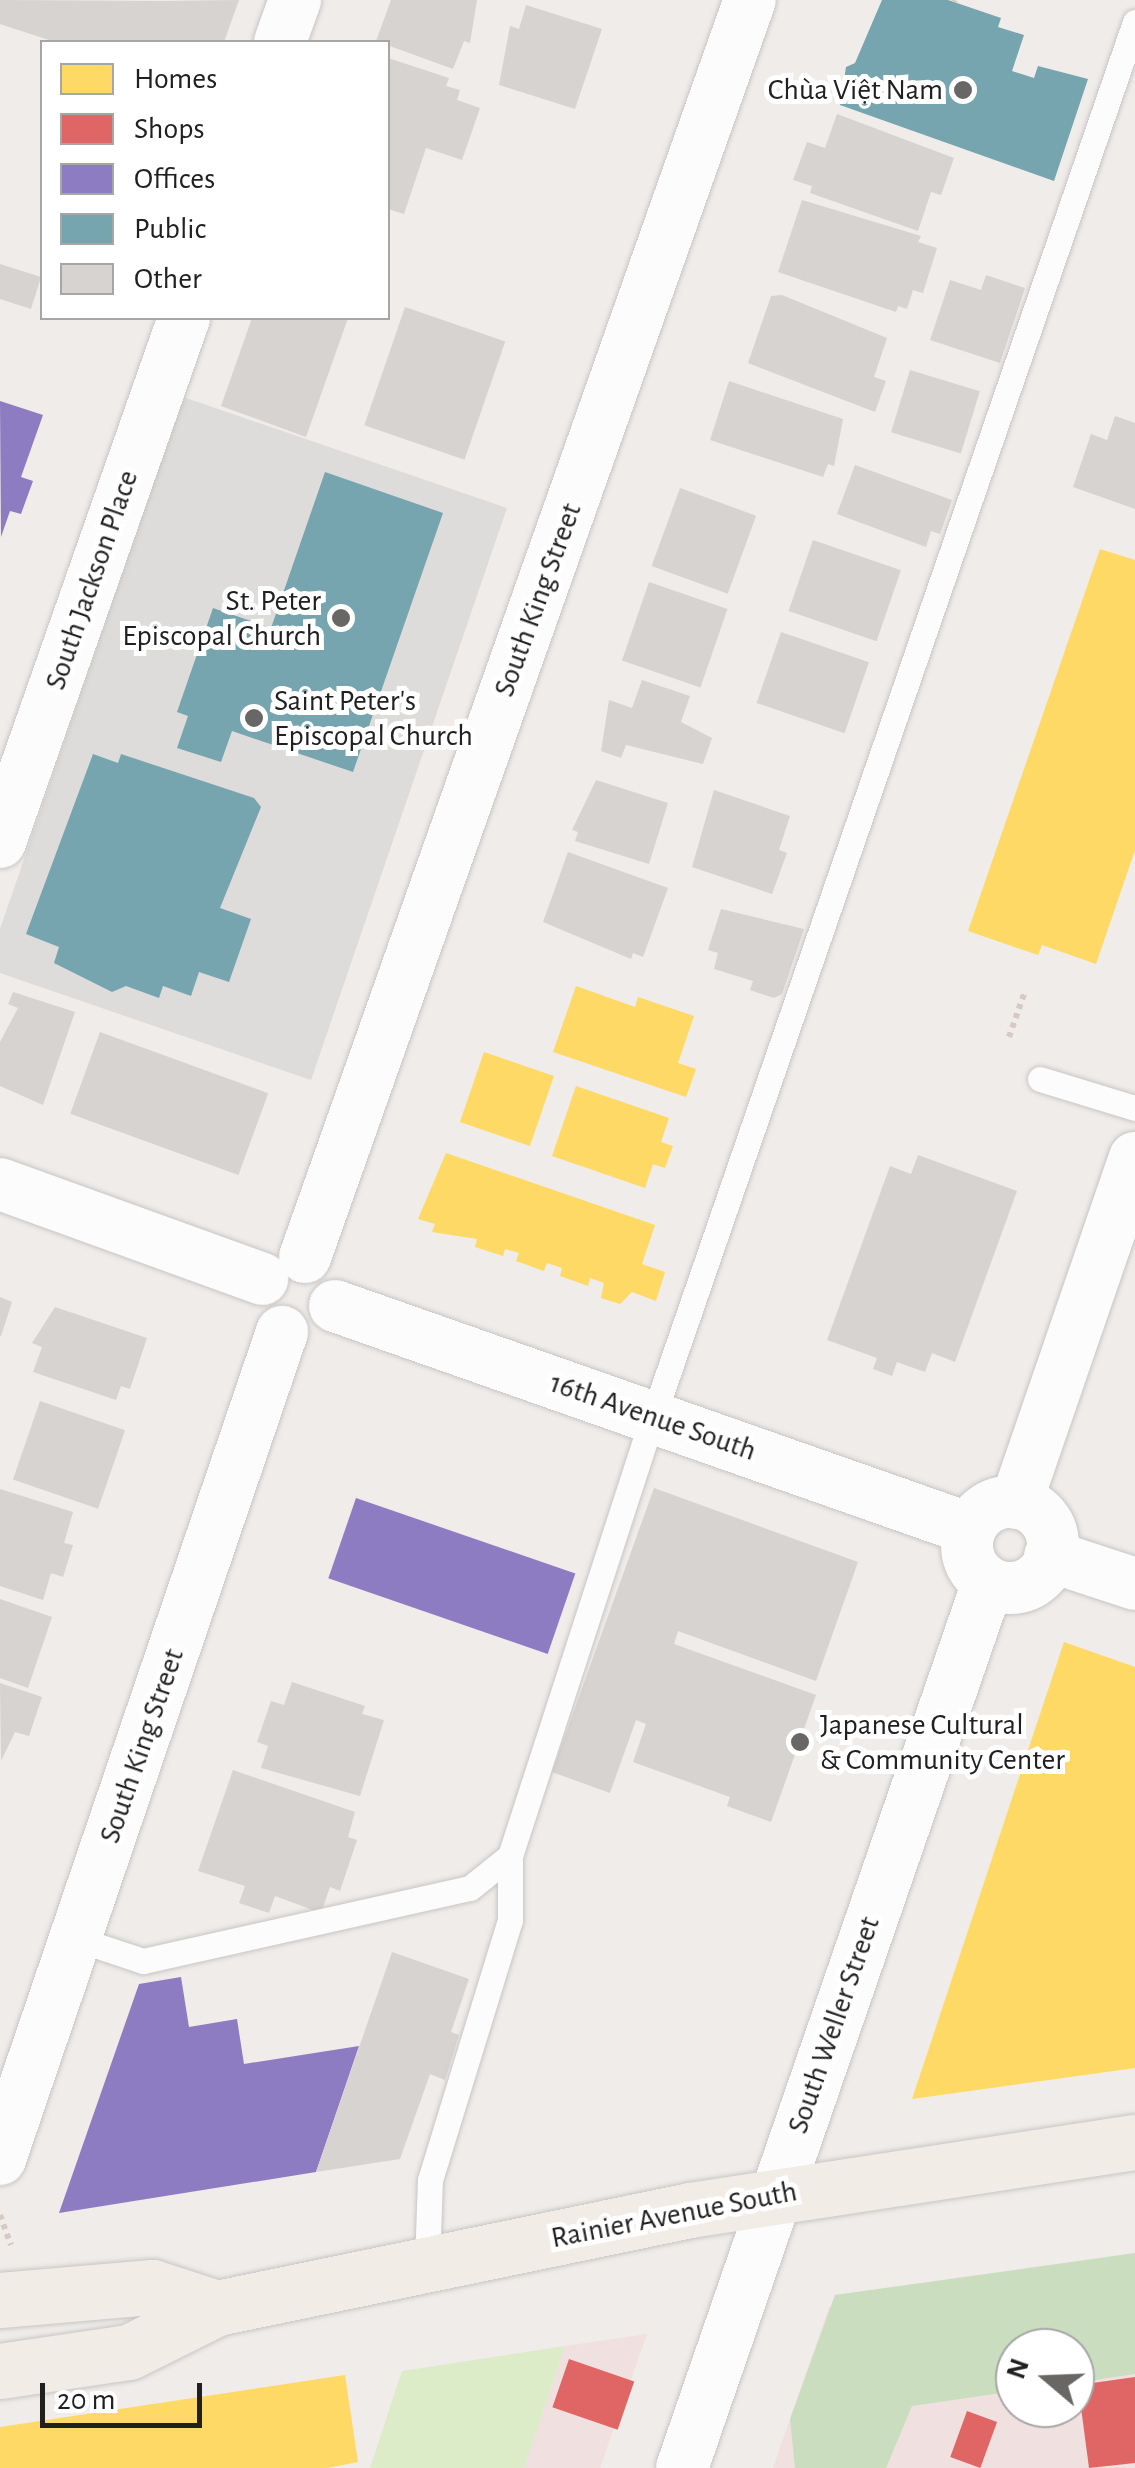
<!DOCTYPE html>
<meta charset="utf-8">
<style>
body{margin:0}
#map{position:relative;width:1135px;height:2468px;overflow:hidden;background:#efece9;font-family:"Alegreya Sans",sans-serif}
div>[style]{position:absolute}
.commercial>*{inset:0;background:#f0e0df}
.religious>*{inset:0;background:#dddcda}
.grass>*{inset:0;background:#dcebc8}
.forest>*{inset:0;background:#caddbf}
.homes>*{inset:0;background:#ffd966;transform-origin:0 0}
.shops>*{inset:0;background:#e06666;transform-origin:0 0}
.offices>*{inset:0;background:#8e7cc3;transform-origin:0 0}
.public>*{inset:0;background:#76a5af}
.building>*{inset:0;background:#d6d3d0;transform-origin:0 0}
.path>*{height:6px;margin-top:-3px;transform-origin:0;background:repeating-linear-gradient(90deg,#d8c9c7 0 5px,transparent 0 10px)}
.roads{filter:drop-shadow(0 0 2px #c7c6c5) drop-shadow(0 0 2px #c7c6c5)}
.lane>*{height:25px;margin:-12.5px;padding:0 12.5px;transform-origin:12.5px;border-radius:12.5px;background:#fdfcfc}
.street>*{height:52px;margin:-26px;padding:0 26px;transform-origin:26px;border-radius:26px;background:#fdfcfc}
.street>.ring{margin:-26px;padding:0;box-sizing:content-box;background:none;border:52px solid #fdfcfc;border-radius:50%}
.primary>*{height:55px;margin:-27.5px;padding:0 27.5px;transform-origin:27.5px;border-radius:27.5px;background:#f2ece6}
.dots>*{width:28px;height:28px;translate:-50% -50%;box-sizing:border-box;border:5px solid #fff;border-radius:50%}
span{translate:-50% -50%;white-space:nowrap;text-align:center;line-height:1.15;-webkit-text-stroke:10px #fff;paint-order:stroke}
.poi-label{font-size:30px;color:#202020}
.right{translate:-100% -50%;text-align:right}
.left{translate:0 -50%;text-align:left}
.street-label{font-size:30px;color:#202020}
.legend{position:absolute;left:40px;top:40px;width:350px;height:280px;box-sizing:border-box;background:#fff;border:2px solid #a6a6a6;margin:0;padding:12px 18px;list-style:none;font-size:30px;color:#202020}
.legend li{display:flex;align-items:center;gap:20px;height:50px}
.legend b{width:50px;border:2px solid #a6a6a6}
.north{position:absolute;left:995px;top:2328px;width:100px;height:100px;box-sizing:border-box;background:#fff;border:2px solid #a6a6a6;border-radius:50%;rotate:289deg;font-size:28px;font-weight:700;line-height:40px;text-align:center;color:#202020}
.north::after{content:'';display:block;margin:auto;width:35px;height:45px;background:#686766;clip-path:polygon(50% 0,100% 100%,50% 72%,0 100%)}
.scale{position:absolute;left:40px;top:2383px;width:162px;height:45px;box-sizing:border-box;border:5px solid #202020;border-top:0;padding-left:12px;font-size:30px;line-height:35px;white-space:nowrap;color:#202020;-webkit-text-stroke:8px #fff;paint-order:stroke}
</style>
<div id="map">
<div class="commercial">
<div style="clip-path:polygon(evenodd,1135px 2262px,1135px 2468px,773px 2468px,829px 2307px,1135px 2262px,1015px 2348px,1075px 2348px,1075px 2408px,1015px 2408px,1015px 2348px)"></div>
<div style="clip-path:polygon(647px 2334px,600px 2468px,524px 2468px,565px 2346px)"></div>
</div>
<div class="religious">
<div style="clip-path:polygon(183px 397px,507px 508px,311px 1080px,0 973px,0 929px)"></div>
</div>
<div class="grass">
<div style="clip-path:polygon(565px 2346px,524px 2468px,370px 2468px,402px 2371px)"></div>
</div>
<div class="forest">
<div style="clip-path:polygon(1135px 2253px,1135px 2374px,1075px 2383px,1075px 2348px,1015px 2348px,1015px 2391px,912px 2406px,886px 2468px,795px 2468px,790px 2419px,835px 2295px)"></div>
</div>
<div class="homes">
<div style="clip-path:polygon(1100px 549px,1135px 560px,1135px 850px,1096px 964px,1042px 945px,1038px 955px,968px 931px)"></div>
<div style="clip-path:polygon(576px 986px,635px 1007px,638px 997px,694px 1016px,678px 1063px,696px 1069px,686px 1097px,553px 1052px)"></div>
<div style="left:484px;top:1052px;width:74px;height:74px;rotate:19deg"></div>
<div style="clip-path:polygon(576px 1086px,669px 1118px,661px 1142px,673px 1146px,665px 1168px,653px 1164px,645px 1188px,552px 1156px)"></div>
<div style="clip-path:polygon(446px 1153px,655px 1225px,642px 1264px,665px 1272px,656px 1301px,632px 1292px,620px 1304px,601px 1298px,604px 1283px,590px 1278px,588px 1286px,560px 1276px,562px 1268px,547px 1263px,544px 1271px,516px 1261px,519px 1253px,505px 1249px,503px 1256px,475px 1247px,477px 1239px,432px 1232px,435px 1224px,418px 1219px)"></div>
<div style="clip-path:polygon(1064px 1642px,1135px 1667px,1135px 2068px,912px 2099px)"></div>
<div style="clip-path:polygon(345px 2375px,358px 2462px,327px 2468px,0 2468px,0 2427px)"></div>
</div>
<div class="shops">
<div style="left:569px;top:2359px;width:69px;height:51px;rotate:19deg"></div>
<div style="clip-path:polygon(1135px 2377px,1135px 2463px,1089px 2468px,1078px 2385px)"></div>
<div style="left:967px;top:2411px;width:32px;height:49px;rotate:20deg"></div>
</div>
<div class="offices">
<div style="clip-path:polygon(0 401px,43px 415px,21px 477px,33px 481px,21px 514px,10px 511px,1px 537px)"></div>
<div style="left:356px;top:1498px;width:232px;height:85px;rotate:19deg"></div>
<div style="clip-path:polygon(181px 1977px,189px 2027px,237px 2019px,244px 2064px,359px 2046px,316px 2172px,59px 2213px,139px 1984px)"></div>
</div>
<div class="public">
<div style="clip-path:polygon(882px 0,948px 0,1001px 18px,998px 27px,1024px 35px,1012px 71px,1034px 78px,1038px 66px,1088px 79px,1054px 181px,840px 105px,846px 67px,855px 63px)"></div>
<div style="clip-path:polygon(325px 472px,443px 513px,353px 772px,232px 731px,221px 762px,177px 748px,188px 716px,177px 712px,213px 608px,271px 628px)"></div>
<div style="clip-path:polygon(93px 754px,118px 763px,121px 754px,254px 798px,261px 807px,220px 908px,251px 919px,229px 982px,199px 972px,191px 996px,163px 986px,159px 998px,126px 986px,112px 992px,54px 963px,59px 947px,26px 934px)"></div>
</div>
<div class="building">
<div style="clip-path:polygon(0 0,161px 1px,239px 0,224px 42px,55px 42px,0 24px)"></div>
<div style="clip-path:polygon(391px 0,477px 0,470px 43px,464px 41px,453px 69px,376px 41px)"></div>
<div style="clip-path:polygon(526px 5px,602px 29px,575px 109px,499px 85px,510px 26px,519px 29px)"></div>
<div style="clip-path:polygon(388px 58px,449px 78px,446px 86px,460px 90px,457px 100px,480px 108px,462px 160px,426px 148px,404px 214px,388px 209px)"></div>
<div style="clip-path:polygon(837px 114px,954px 158px,941px 195px,931px 192px,918px 231px,810px 193px,812px 186px,793px 180px,807px 142px,825px 148px)"></div>
<div style="clip-path:polygon(802px 200px,921px 236px,918px 242px,937px 248px,923px 293px,913px 290px,907px 309px,898px 306px,896px 312px,778px 272px)"></div>
<div style="clip-path:polygon(0 264px,41px 277px,31px 309px,0 299px)"></div>
<div style="clip-path:polygon(986px 275px,1025px 288px,1000px 363px,930px 340px,950px 280px,981px 290px)"></div>
<div style="clip-path:polygon(782px 295px,887px 338px,874px 377px,886px 381px,875px 412px,748px 363px,771px 296px)"></div>
<div style="left:405px;top:307px;width:106px;height:125px;rotate:19deg"></div>
<div style="clip-path:polygon(252px 318px,348px 318px,306px 437px,221px 406px)"></div>
<div style="left:910px;top:370px;width:73px;height:65px;rotate:17deg"></div>
<div style="clip-path:polygon(729px 381px,843px 419px,834px 466px,828px 464px,823px 477px,710px 440px)"></div>
<div style="clip-path:polygon(1115px 416px,1135px 423px,1135px 509px,1073px 487px,1091px 434px,1107px 440px)"></div>
<div style="clip-path:polygon(855px 465px,952px 500px,940px 534px,931px 531px,926px 547px,837px 514px)"></div>
<div style="left:680px;top:488px;width:81px;height:83px;rotate:20deg"></div>
<div style="left:813px;top:540px;width:93px;height:75px;rotate:19deg"></div>
<div style="left:649px;top:582px;width:83px;height:83px;rotate:19deg"></div>
<div style="left:781px;top:632px;width:93px;height:75px;rotate:19deg"></div>
<div style="clip-path:polygon(642px 680px,690px 696px,681px 722px,712px 738px,703px 764px,626px 745px,621px 758px,601px 751px,609px 700px,632px 708px)"></div>
<div style="clip-path:polygon(596px 780px,668px 803px,649px 864px,575px 841px,578px 832px,572px 830px)"></div>
<div style="clip-path:polygon(714px 790px,790px 816px,779px 850px,787px 853px,772px 894px,692px 867px)"></div>
<div style="clip-path:polygon(568px 852px,668px 888px,643px 957px,633px 953px,631px 959px,543px 922px)"></div>
<div style="clip-path:polygon(721px 909px,804px 929px,782px 994px,774px 998px,750px 990px,753px 981px,714px 969px,718px 953px,708px 950px)"></div>
<div style="clip-path:polygon(13px 992px,75px 1012px,43px 1105px,0 1086px,0 1042px,18px 1008px,8px 1004px)"></div>
<div style="left:100px;top:1032px;width:179px;height:87px;rotate:20deg"></div>
<div style="clip-path:polygon(918px 1155px,1017px 1191px,955px 1362px,932px 1353px,925px 1372px,897px 1362px,892px 1376px,873px 1369px,877px 1358px,827px 1340px,890px 1166px,911px 1174px)"></div>
<div style="clip-path:polygon(0 1297px,12px 1302px,1px 1336px,0 1336px)"></div>
<div style="clip-path:polygon(55px 1307px,147px 1338px,130px 1389px,121px 1386px,116px 1400px,33px 1372px,42px 1347px,32px 1343px)"></div>
<div style="left:40px;top:1401px;width:90px;height:83px;rotate:19deg"></div>
<div style="clip-path:polygon(654px 1488px,858px 1562px,816px 1681px,678px 1631px,674px 1644px,816px 1695px,771px 1822px,727px 1806px,730px 1797px,633px 1762px,646px 1724px,636px 1720px,610px 1793px,552px 1772px)"></div>
<div style="clip-path:polygon(0 1489px,73px 1512px,64px 1543px,73px 1545px,63px 1577px,51px 1573px,43px 1600px,0 1586px)"></div>
<div style="clip-path:polygon(0 1599px,52px 1617px,28px 1688px,0 1678px)"></div>
<div style="clip-path:polygon(292px 1682px,365px 1706px,362px 1714px,384px 1720px,360px 1796px,261px 1768px,268px 1746px,257px 1742px,271px 1701px,284px 1705px)"></div>
<div style="clip-path:polygon(0 1683px,42px 1697px,29px 1736px,15px 1732px,1px 1761px)"></div>
<div style="clip-path:polygon(233px 1770px,355px 1812px,348px 1837px,357px 1840px,340px 1891px,330px 1887px,321px 1913px,275px 1896px,269px 1913px,239px 1903px,245px 1886px,198px 1871px)"></div>
<div style="clip-path:polygon(392px 1952px,469px 1979px,451px 2032px,459px 2035px,445px 2080px,430px 2074px,400px 2159px,316px 2172px)"></div>
</div>
<div class="path">
<div style="left:954px;top:2px;width:2px;rotate:-63deg"></div>
<div style="left:1009px;top:1037px;width:46px;rotate:-70.8deg"></div>
<div style="left:0;top:2215px;width:32px;rotate:70deg"></div>
</div>
<div class="roads">
<div class="lane">
<div style="left:1040px;top:1079px;width:99px;rotate:17deg"></div>
<div style="left:77px;top:1939px;width:70px;rotate:18.4deg"></div>
<div style="left:143px;top:1961px;width:335px;rotate:-12.6deg"></div>
<div style="left:470px;top:1888px;width:51px;rotate:-38.7deg"></div>
<div style="left:510px;top:1856px;width:462px;rotate:-72deg"></div>
<div style="left:653px;top:1417px;width:1476px;rotate:-70.94deg"></div>
<div style="left:427px;top:2264px;width:84px;rotate:-88deg"></div>
<div style="left:430px;top:2180px;width:272px;rotate:-72.9deg"></div>
<div style="left:510px;top:1920px;width:64px;rotate:-90deg"></div>
</div>
<div class="street">
<div style="left:280px;top:42px;width:45px;rotate:-70.3deg"></div>
<div style="left:0;top:842px;width:555px;rotate:-70.65deg"></div>
<div style="left:0;top:1184px;width:279px;rotate:19.9deg"></div>
<div style="left:305px;top:1257px;width:1333px;rotate:-70.51deg"></div>
<div style="left:335px;top:1306px;width:673px;rotate:19.35deg"></div>
<div class="ring" style="left:967px;top:1502px;width:34px;height:34px"></div>
<div style="left:1016px;top:1503px;width:365px;rotate:-71deg"></div>
<div style="left:1050px;top:1556px;width:89px;rotate:18.2deg"></div>
<div style="left:0;top:2159px;width:874px;rotate:-71.17deg"></div>
<div style="left:682px;top:2468px;width:936px;rotate:-70.93deg"></div>
</div>
<div class="primary">
<div style="left:0;top:2300px;width:153px;rotate:-4.9deg"></div>
<div style="left:152px;top:2287px;width:68px;rotate:17.9deg"></div>
<div style="left:0;top:2371px;width:130px;rotate:-8.4deg"></div>
<div style="left:129px;top:2352px;width:98px;rotate:-26.6deg"></div>
<div style="left:217px;top:2308px;width:483px;rotate:-11.7deg"></div>
<div style="left:690px;top:2210px;width:450px;rotate:-8.7deg"></div>
</div>
</div>
<div class="dots">
<div style="left:963px;top:90px;background:#686766"></div>
<div style="left:341px;top:618px;background:#686766"></div>
<div style="left:254px;top:718px;background:#686766"></div>
<div style="left:800px;top:1742px;background:#686766"></div>
</div>
<div class="poi-label">
<span class="right" style="left:943px;top:90px">Chùa Việt Nam</span>
<span class="right" style="left:321px;top:618px">St. Peter<br>Episcopal Church</span>
<span class="left" style="left:274px;top:718px">Saint Peter's<br>Episcopal Church</span>
<span class="left" style="left:820px;top:1742px">Japanese Cultural<br>&amp; Community Center</span>
</div>
<div class="street-label">
<span style="left:92px;top:580px;rotate:-71deg">South Jackson Place</span>
<span style="left:538px;top:600px;rotate:-70deg">South King Street</span>
<span style="left:653px;top:1417px;rotate:19deg">16th Avenue South</span>
<span style="left:142px;top:1746px;rotate:-71deg">South King Street</span>
<span style="left:834px;top:2025px;rotate:-71deg">South Weller Street</span>
<span style="left:674px;top:2215px;rotate:-11deg">Rainier Avenue South</span>
</div>
<ul class="legend">
<li><b style="height:28px;background:#ffd966"></b>Homes</li>
<li><b style="height:28px;background:#e06666"></b>Shops</li>
<li><b style="height:28px;background:#8e7cc3"></b>Offices</li>
<li><b style="height:28px;background:#76a5af"></b>Public</li>
<li><b style="height:28px;background:#d6d3d0"></b>Other</li>
</ul>
<div class="north">N</div>
<div class="scale">20 m</div>
</div>
